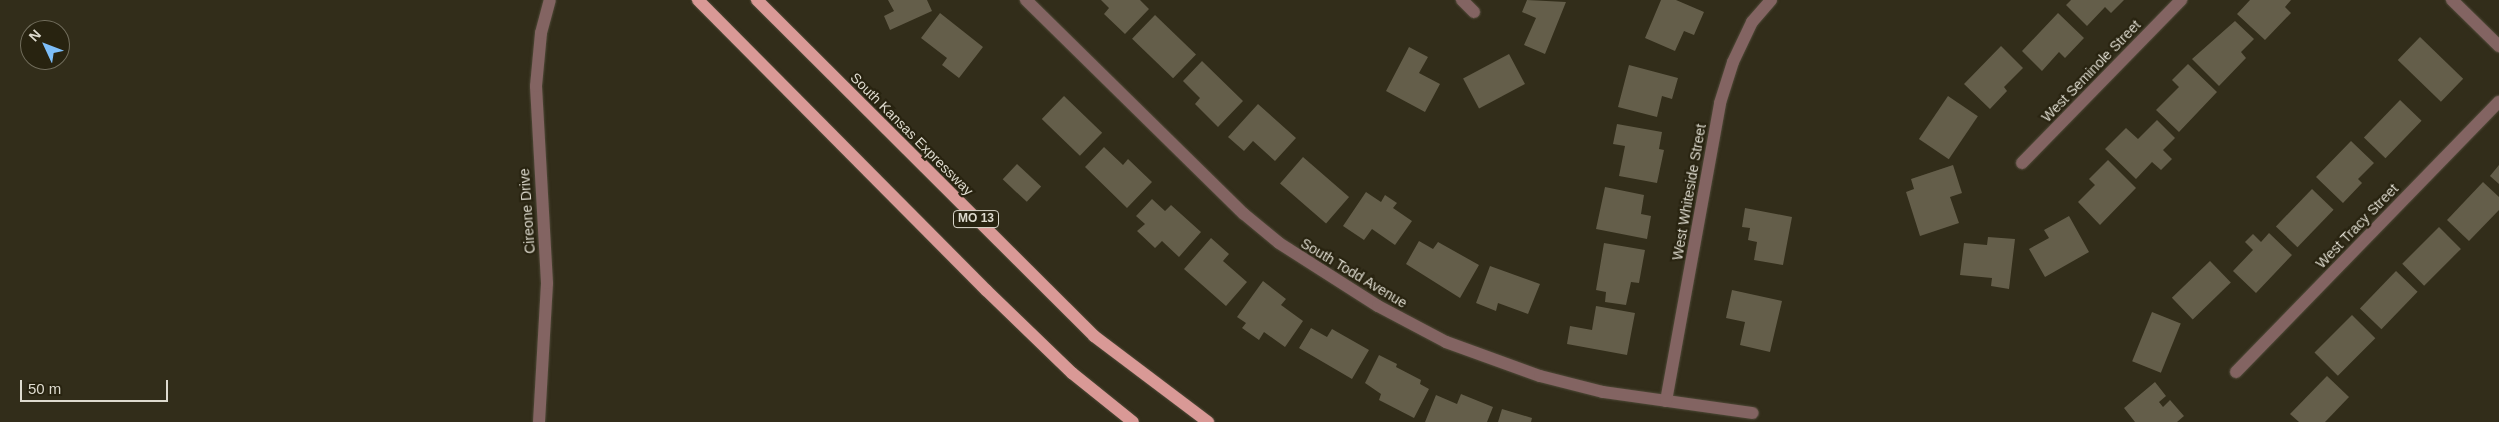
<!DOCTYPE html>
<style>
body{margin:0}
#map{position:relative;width:2499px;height:422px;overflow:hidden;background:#322d1a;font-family:Arial,sans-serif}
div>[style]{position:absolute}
.building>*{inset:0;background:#645e4a;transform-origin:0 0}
.roads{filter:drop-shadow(0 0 1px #4e4937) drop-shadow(0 0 1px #4e4937)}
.minor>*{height:12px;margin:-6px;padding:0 6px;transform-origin:6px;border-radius:6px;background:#836462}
.major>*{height:12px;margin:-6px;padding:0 6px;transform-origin:6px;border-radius:6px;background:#d99996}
span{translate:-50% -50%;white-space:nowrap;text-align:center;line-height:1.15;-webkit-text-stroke:4.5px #282310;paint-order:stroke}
.shield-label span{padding:1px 4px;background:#282310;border:1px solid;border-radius:4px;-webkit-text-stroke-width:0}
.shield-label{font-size:12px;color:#dedbcf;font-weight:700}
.street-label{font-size:14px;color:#dedbcf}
.north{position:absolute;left:20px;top:20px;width:50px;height:50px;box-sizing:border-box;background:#282310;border:1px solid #716d5c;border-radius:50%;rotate:313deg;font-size:14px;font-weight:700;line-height:20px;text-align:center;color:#dedbcf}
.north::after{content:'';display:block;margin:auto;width:18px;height:22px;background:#7dbef9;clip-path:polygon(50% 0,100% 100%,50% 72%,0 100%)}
.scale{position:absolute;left:20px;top:380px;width:148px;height:22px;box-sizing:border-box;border:2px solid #dedbcf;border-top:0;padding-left:6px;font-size:15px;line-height:18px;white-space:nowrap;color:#dedbcf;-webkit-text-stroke:4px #282310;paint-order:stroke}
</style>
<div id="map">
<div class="building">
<div style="clip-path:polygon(888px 0,927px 0,932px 11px,890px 30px,884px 16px,894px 11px)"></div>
<div style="clip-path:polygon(1101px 0,1140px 0,1149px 9px,1125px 34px,1104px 14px,1109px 8px)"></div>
<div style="clip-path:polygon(1527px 0,1566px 2px,1545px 54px,1524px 45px,1536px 18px,1522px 12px)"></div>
<div style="clip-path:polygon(1661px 0,1676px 0,1704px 12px,1694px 35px,1684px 31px,1675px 51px,1645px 38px)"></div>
<div style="clip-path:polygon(2071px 0,2124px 0,2111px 13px,2105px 7px,2087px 26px,2066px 5px)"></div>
<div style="clip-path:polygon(2250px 0,2291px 0,2285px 7px,2291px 13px,2265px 40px,2237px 14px)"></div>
<div style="clip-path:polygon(940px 13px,983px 47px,959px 78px,942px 65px,947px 58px,921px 38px)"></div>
<div style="clip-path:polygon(2058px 13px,2084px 38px,2065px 58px,2059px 52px,2042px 71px,2022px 51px)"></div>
<div style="left:1155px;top:15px;width:57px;height:33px;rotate:44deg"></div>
<div style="clip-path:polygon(2235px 21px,2254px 39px,2241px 52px,2246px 58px,2219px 86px,2192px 59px)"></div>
<div style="left:2420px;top:37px;width:60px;height:32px;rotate:44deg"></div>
<div style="clip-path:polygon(2001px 46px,2023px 68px,2004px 87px,2007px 91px,1990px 109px,1964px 84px)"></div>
<div style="clip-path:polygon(1409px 47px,1428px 57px,1419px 73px,1440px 84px,1425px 112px,1386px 91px)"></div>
<div style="left:1509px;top:54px;width:34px;height:52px;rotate:62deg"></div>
<div style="clip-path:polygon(1202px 61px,1243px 101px,1218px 127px,1195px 104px,1200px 98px,1183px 81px)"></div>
<div style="clip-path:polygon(2188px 64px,2217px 92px,2179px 132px,2156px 110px,2179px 87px,2172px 80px)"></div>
<div style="clip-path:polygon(1629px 65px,1678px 78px,1672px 99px,1662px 96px,1657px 117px,1618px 107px)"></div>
<div style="left:1064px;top:96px;width:53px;height:32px;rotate:44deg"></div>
<div style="left:1948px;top:96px;width:36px;height:52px;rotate:34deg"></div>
<div style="left:2400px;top:100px;width:30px;height:52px;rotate:44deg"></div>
<div style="clip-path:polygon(1258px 104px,1296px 138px,1275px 161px,1253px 141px,1244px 151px,1228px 137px)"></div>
<div style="clip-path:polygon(2157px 120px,2175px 138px,2163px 150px,2172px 159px,2161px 170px,2152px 162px,2136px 179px,2105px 149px,2126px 128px,2138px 139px)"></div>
<div style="clip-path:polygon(1617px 124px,1662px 132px,1659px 149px,1664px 150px,1657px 183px,1619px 176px,1625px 146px,1613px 144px)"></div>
<div style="clip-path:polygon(2351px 141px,2374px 163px,2358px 179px,2362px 183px,2343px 203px,2316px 177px)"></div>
<div style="clip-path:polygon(1104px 147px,1123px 165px,1128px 159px,1152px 182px,1127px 208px,1085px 167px)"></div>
<div style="left:1303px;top:157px;width:61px;height:35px;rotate:41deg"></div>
<div style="clip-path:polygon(2108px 160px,2136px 188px,2100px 225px,2078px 202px,2095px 185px,2089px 179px)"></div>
<div style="left:1017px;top:164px;width:33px;height:21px;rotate:43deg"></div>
<div style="clip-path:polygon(1953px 165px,1962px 193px,1950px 197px,1959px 223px,1920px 236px,1906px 192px,1914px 189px,1911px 179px)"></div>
<div style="clip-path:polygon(2499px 165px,2499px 184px,2490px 176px)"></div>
<div style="clip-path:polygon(2483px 182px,2499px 197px,2499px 210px,2469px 241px,2447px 220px)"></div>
<div style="clip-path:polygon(1605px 187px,1644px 195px,1641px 214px,1651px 216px,1647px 239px,1596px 229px)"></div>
<div style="left:2312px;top:189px;width:30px;height:52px;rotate:44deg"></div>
<div style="clip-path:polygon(1366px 192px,1381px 202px,1385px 195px,1397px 203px,1393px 208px,1412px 221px,1395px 245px,1372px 229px,1364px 240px,1343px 226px)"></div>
<div style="clip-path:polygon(1152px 199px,1165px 211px,1171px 205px,1201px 232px,1179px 257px,1162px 241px,1155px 248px,1137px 231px,1145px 224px,1136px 216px)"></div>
<div style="clip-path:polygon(1745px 208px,1792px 217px,1783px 265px,1754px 260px,1757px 242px,1748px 240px,1750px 228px,1742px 227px)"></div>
<div style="clip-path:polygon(2069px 216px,2089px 252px,2045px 277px,2029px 249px,2049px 238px,2044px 230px)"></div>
<div style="left:2439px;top:227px;width:31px;height:52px;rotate:45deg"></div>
<div style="clip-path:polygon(2269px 233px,2292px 255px,2256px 293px,2233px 271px,2253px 250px,2245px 242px,2253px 234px,2261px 242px)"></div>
<div style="clip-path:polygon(1988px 237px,2015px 239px,2009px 289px,1991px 286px,1992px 278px,1960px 275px,1964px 243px,1987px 245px)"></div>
<div style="clip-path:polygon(1211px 238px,1229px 254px,1223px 261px,1247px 282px,1226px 306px,1184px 269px)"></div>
<div style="clip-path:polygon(1419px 241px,1433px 249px,1438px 242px,1479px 265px,1460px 298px,1406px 264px)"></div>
<div style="clip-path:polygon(1604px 243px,1645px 250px,1639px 283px,1631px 282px,1626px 305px,1605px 302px,1606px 292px,1596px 290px)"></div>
<div style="left:2210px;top:261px;width:30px;height:53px;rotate:46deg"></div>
<div style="clip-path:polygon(1490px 266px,1540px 284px,1528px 314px,1498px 303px,1496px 311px,1476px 303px)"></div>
<div style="left:2396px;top:271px;width:30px;height:52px;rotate:44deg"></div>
<div style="clip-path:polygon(1263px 281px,1286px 299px,1281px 305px,1303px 321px,1285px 347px,1264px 332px,1259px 340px,1242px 328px,1246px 323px,1237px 317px)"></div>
<div style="clip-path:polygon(1732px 290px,1782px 301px,1770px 352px,1740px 345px,1745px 322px,1726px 318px)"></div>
<div style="clip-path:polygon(1596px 306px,1635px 313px,1627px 355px,1567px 344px,1570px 326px,1592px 330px)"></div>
<div style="left:2152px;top:312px;width:31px;height:53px;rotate:22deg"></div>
<div style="left:2352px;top:315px;width:33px;height:53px;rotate:45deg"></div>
<div style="clip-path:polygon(1311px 328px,1327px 337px,1332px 329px,1369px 350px,1352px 379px,1299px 348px)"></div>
<div style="clip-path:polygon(1379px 355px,1397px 364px,1396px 367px,1421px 380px,1420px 384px,1429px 389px,1414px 418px,1379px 400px,1381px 394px,1365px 383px)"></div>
<div style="clip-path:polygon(2327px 376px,2349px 397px,2325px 422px,2299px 422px,2290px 414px)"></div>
<div style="clip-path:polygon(2155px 382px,2166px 396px,2159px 402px,2163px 407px,2170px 400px,2184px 416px,2177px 422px,2135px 422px,2124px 408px)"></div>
<div style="clip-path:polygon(1461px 394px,1493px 407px,1487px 422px,1425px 422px,1436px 395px,1457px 404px)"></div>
<div style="clip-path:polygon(1502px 409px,1532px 418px,1531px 422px,1498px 422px)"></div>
</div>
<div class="roads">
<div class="minor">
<div style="left:1026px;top:0;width:305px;rotate:44.5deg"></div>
<div style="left:1244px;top:214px;width:45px;rotate:39.6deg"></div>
<div style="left:1279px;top:243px;width:117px;rotate:32.5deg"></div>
<div style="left:1378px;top:306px;width:77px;rotate:27.9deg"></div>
<div style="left:1446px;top:342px;width:100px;rotate:19.9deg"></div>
<div style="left:1540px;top:376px;width:65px;rotate:14.3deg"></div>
<div style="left:1603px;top:392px;width:151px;rotate:8deg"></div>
<div style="left:1462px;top:0;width:17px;rotate:45deg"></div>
<div style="left:2452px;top:0;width:66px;rotate:44.4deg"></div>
<div style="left:2022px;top:163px;width:228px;rotate:-45.7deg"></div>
<div style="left:2236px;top:372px;width:377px;rotate:-45.8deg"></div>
<div style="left:1666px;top:401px;width:303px;rotate:-79.7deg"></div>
<div style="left:1720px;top:103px;width:43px;rotate:-72.4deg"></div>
<div style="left:1733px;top:62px;width:44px;rotate:-64.6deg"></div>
<div style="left:1752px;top:22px;width:29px;rotate:-49deg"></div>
<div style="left:539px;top:422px;width:139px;rotate:-86.7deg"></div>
<div style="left:547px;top:283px;width:197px;rotate:-93.2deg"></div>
<div style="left:536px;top:86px;width:53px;rotate:-84.6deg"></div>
<div style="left:541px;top:33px;width:34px;rotate:-75deg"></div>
</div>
<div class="major">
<div style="left:698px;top:0;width:409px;rotate:45.2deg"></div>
<div style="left:986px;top:290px;width:120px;rotate:44deg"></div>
<div style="left:1072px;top:373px;width:78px;rotate:38.8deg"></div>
<div style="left:757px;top:0;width:476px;rotate:44.9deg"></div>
<div style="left:1094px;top:336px;width:143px;rotate:37deg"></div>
</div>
</div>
<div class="shield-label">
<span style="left:976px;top:219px">MO 13</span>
</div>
<div class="street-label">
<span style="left:2091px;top:71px;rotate:-46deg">West Seminole Street</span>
<span style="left:912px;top:134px;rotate:45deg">South Kansas Expressway</span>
<span style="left:1689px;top:192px;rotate:-80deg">West Whiteside Street</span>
<span style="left:527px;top:211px;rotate:-94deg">Cireone Drive</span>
<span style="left:2357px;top:226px;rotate:-46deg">West Tracy Street</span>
<span style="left:1354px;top:273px;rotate:31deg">South Todd Avenue</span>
</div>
<div class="north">N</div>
<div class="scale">50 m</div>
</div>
